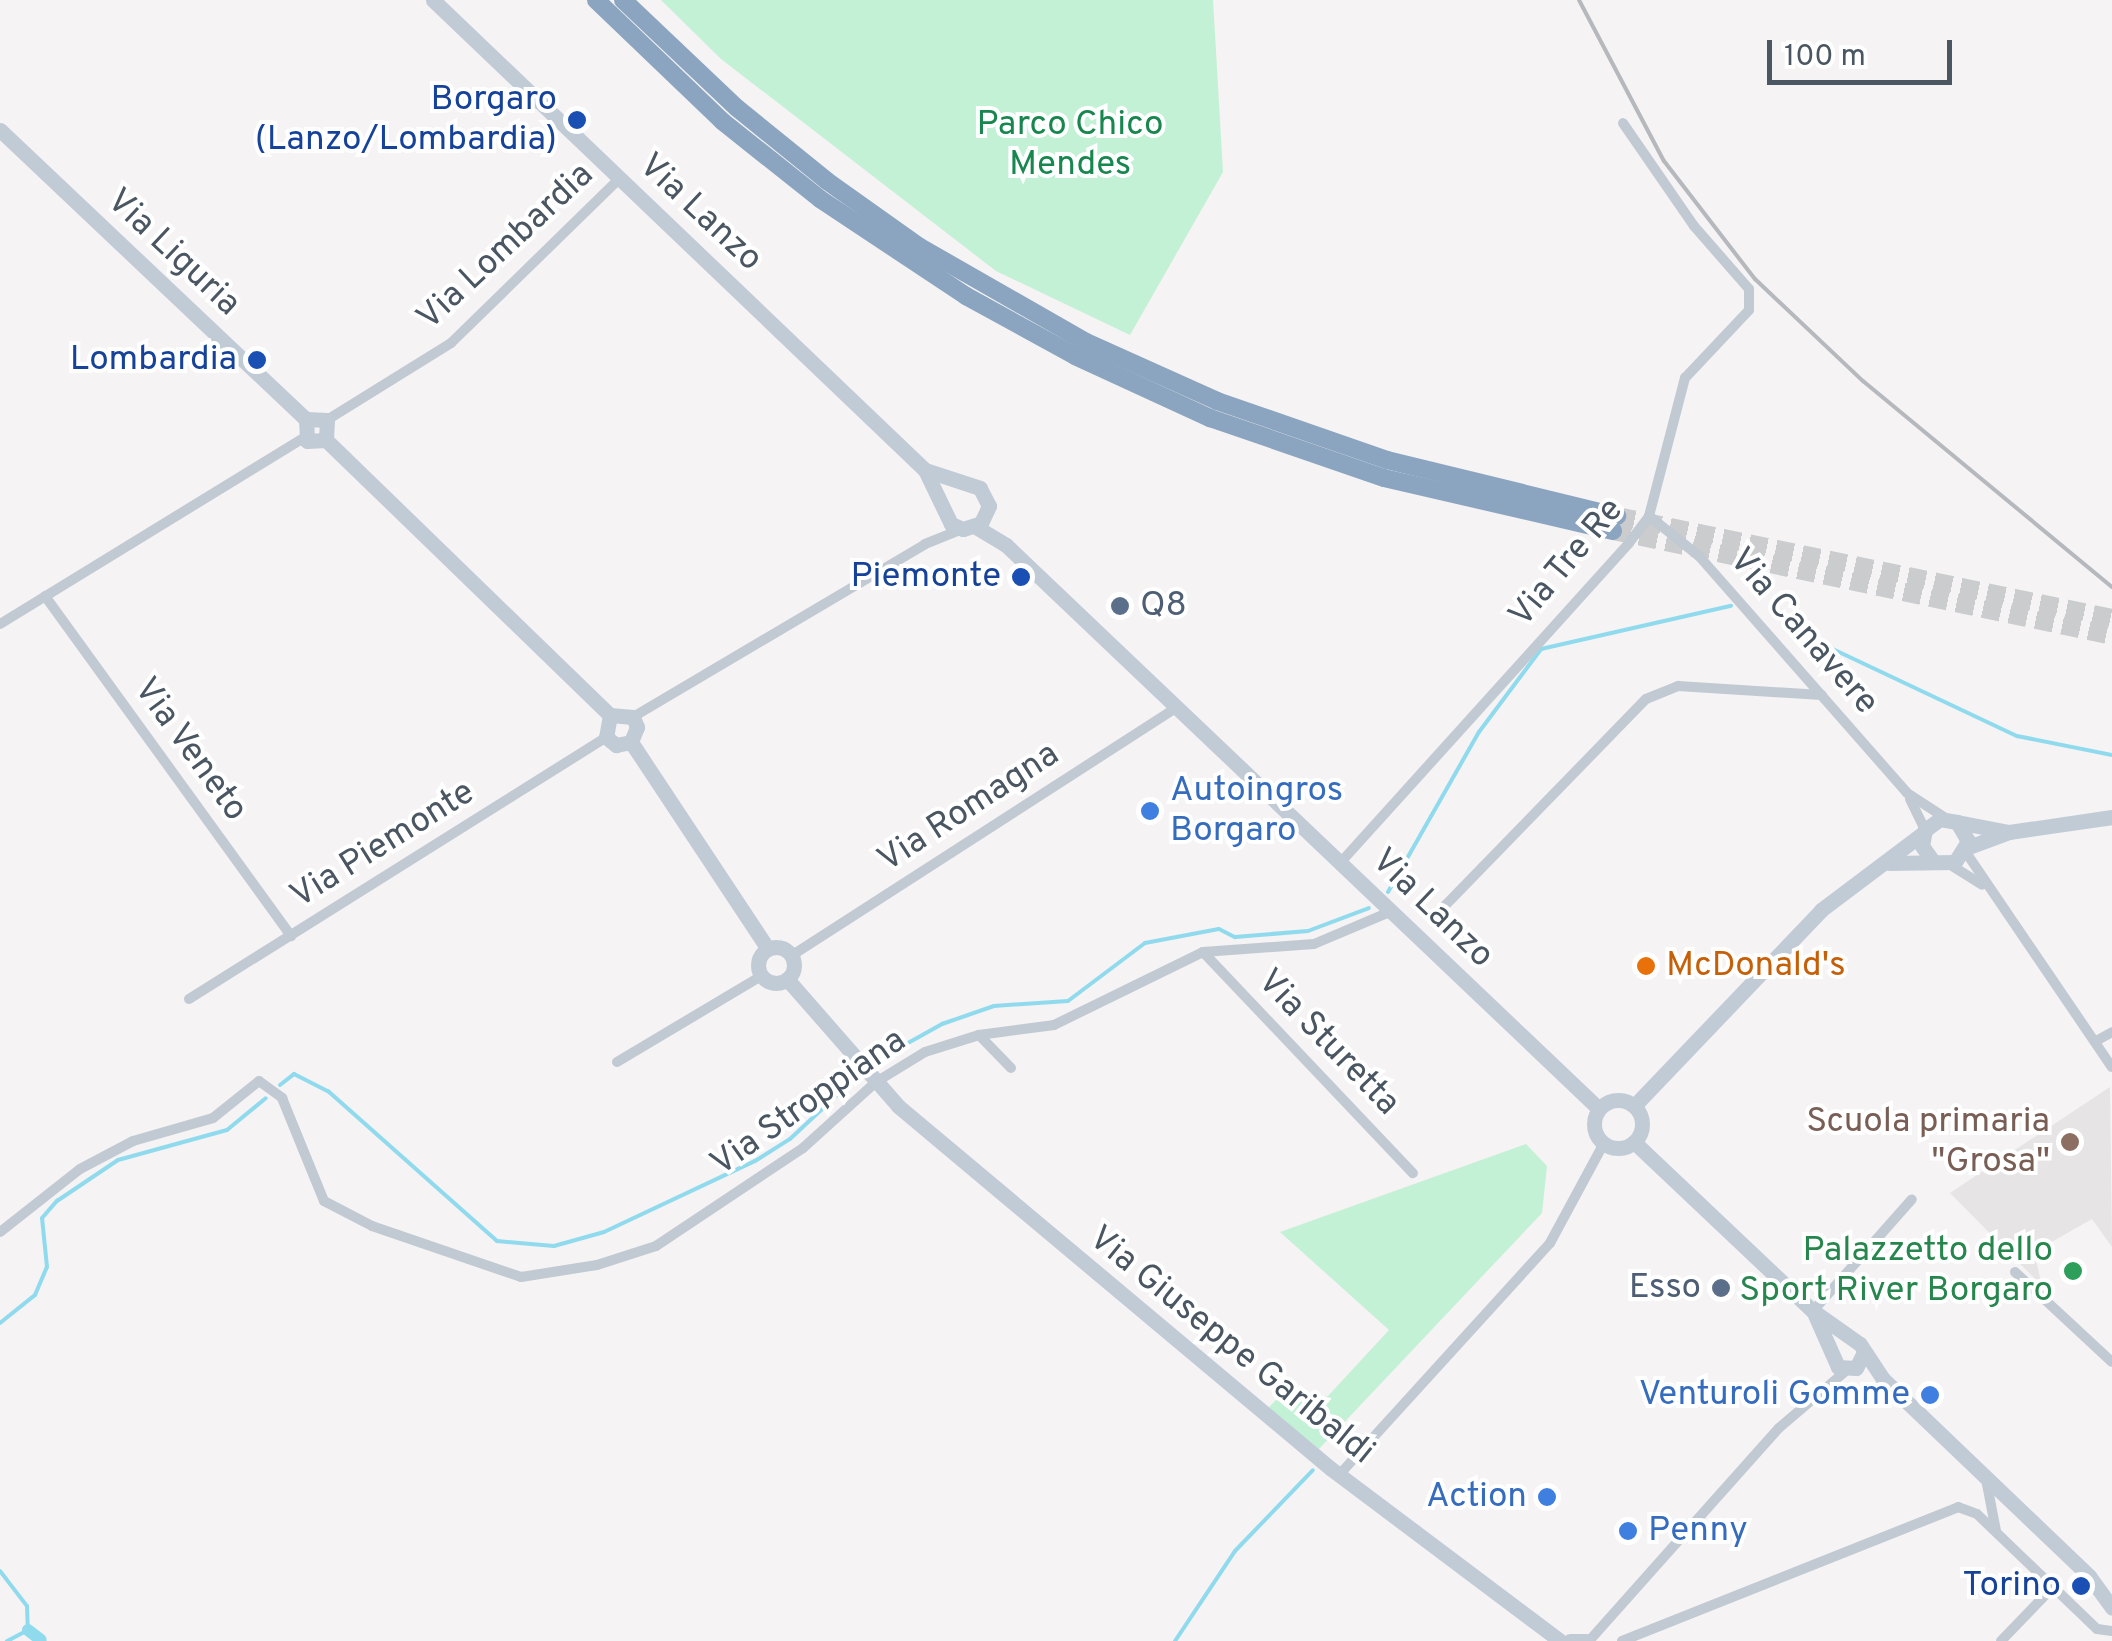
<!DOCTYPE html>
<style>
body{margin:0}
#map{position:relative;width:2112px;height:1641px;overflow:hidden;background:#f5f3f3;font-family:Overpass,sans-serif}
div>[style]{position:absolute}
.education>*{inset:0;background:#e6e4e5}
.green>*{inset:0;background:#c3f1d5}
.stream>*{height:4px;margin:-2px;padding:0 2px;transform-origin:2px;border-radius:2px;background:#90daee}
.canal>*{height:12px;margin:-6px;padding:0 6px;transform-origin:6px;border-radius:6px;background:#90daee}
.highway-tunnel>*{height:18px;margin-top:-9px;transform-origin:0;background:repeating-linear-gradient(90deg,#caccce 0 18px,transparent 0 27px)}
.street>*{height:10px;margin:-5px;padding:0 5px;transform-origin:5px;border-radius:5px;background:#c1cad2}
.secondary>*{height:15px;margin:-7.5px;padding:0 7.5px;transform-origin:7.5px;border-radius:7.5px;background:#c1cbd6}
.secondary>.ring{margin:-7.5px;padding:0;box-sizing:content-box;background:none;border:15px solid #c1cbd6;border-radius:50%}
.highway>*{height:18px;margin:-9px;padding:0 9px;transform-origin:9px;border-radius:9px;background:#8ba5c1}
.rail>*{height:4px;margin:-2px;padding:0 2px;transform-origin:2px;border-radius:2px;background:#b5b8bd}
.dots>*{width:28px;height:28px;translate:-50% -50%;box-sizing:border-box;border:5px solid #fff;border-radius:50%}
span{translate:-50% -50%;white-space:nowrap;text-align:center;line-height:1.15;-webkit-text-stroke:8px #fff;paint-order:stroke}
.transit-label{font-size:35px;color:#164399}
.right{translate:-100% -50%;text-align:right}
.park-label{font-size:35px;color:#17864f}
.street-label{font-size:35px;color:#4a5661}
.service-label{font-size:35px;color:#4e5e75}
.left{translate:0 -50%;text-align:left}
.shop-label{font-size:35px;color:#366cbe}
.food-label{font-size:35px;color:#c56008}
.education-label{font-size:35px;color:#785e54}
.leisure-label{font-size:35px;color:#27864d}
.scale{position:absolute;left:1767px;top:40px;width:185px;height:45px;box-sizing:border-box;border:5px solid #4a5661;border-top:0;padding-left:12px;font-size:30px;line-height:35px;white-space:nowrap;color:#4a5661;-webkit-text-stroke:8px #fff;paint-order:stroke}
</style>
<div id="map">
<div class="education">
<div style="clip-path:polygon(2110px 1087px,2112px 1247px,2092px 1219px,2034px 1252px,2042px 1286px,1950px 1193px)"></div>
</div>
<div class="green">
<div style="clip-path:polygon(661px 0,1213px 0,1223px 172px,1130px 335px,996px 271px,721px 59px)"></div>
<div style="clip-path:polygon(1526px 1144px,1547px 1166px,1542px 1213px,1319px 1449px,1268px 1408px,1276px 1400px,1290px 1404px,1328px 1396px,1389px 1330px,1280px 1232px)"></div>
</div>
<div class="stream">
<div style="left:1803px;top:635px;width:237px;rotate:25.3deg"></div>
<div style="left:2017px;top:736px;width:97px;rotate:11.3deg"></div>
<div style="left:1388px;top:892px;width:184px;rotate:-60.4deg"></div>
<div style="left:1479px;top:732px;width:104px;rotate:-53.2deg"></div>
<div style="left:1541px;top:649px;width:195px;rotate:-12.8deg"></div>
<div style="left:874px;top:1062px;width:78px;rotate:-29.2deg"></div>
<div style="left:942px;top:1024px;width:55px;rotate:-19.1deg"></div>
<div style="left:994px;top:1006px;width:74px;rotate:-3.9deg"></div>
<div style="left:1068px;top:1001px;width:96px;rotate:-37deg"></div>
<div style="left:1145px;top:943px;width:75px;rotate:-10.7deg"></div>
<div style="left:1219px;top:929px;width:18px;rotate:27deg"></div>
<div style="left:1235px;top:937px;width:73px;rotate:-4.7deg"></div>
<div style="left:1308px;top:931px;width:65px;rotate:-20.7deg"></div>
<div style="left:280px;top:1085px;width:18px;rotate:-38deg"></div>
<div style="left:294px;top:1074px;width:38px;rotate:27deg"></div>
<div style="left:328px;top:1091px;width:226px;rotate:41.6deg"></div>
<div style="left:497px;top:1241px;width:57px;rotate:5deg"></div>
<div style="left:554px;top:1246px;width:52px;rotate:-15.6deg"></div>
<div style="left:604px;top:1232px;width:167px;rotate:-25.2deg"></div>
<div style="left:755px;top:1161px;width:41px;rotate:-32.2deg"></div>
<div style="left:790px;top:1139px;width:85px;rotate:-43.1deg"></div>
<div style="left:0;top:1323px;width:45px;rotate:-38.7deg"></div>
<div style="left:35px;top:1295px;width:30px;rotate:-67deg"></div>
<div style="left:47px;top:1267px;width:49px;rotate:-95.8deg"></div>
<div style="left:42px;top:1218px;width:23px;rotate:-49deg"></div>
<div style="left:57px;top:1201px;width:73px;rotate:-33.9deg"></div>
<div style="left:118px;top:1160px;width:113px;rotate:-15.4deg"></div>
<div style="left:227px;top:1130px;width:50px;rotate:-39.4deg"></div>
<div style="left:0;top:1571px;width:44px;rotate:52.4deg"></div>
<div style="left:27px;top:1606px;width:24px;rotate:88deg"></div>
<div style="left:28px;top:1630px;width:24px;rotate:152deg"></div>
<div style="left:41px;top:1640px;width:1px;rotate:45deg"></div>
<div style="left:1175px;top:1641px;width:108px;rotate:-56.3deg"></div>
<div style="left:1235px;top:1551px;width:112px;rotate:-46.1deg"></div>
</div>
<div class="canal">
<div style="left:28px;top:1630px;width:16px;rotate:38deg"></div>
</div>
<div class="highway-tunnel">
<div style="left:1617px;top:516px;width:505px;rotate:11.64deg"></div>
<div style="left:1613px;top:531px;width:510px;rotate:11.88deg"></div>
</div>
<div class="street">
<div style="left:327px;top:420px;width:146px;rotate:-31.8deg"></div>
<div style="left:451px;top:343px;width:236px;rotate:-44.3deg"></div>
<div style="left:1649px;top:516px;width:64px;rotate:38.7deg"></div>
<div style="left:1699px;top:556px;width:315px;rotate:48.7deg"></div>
<div style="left:1907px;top:793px;width:44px;rotate:33deg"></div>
<div style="left:45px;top:596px;width:420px;rotate:54.1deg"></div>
<div style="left:0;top:624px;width:356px;rotate:-31.5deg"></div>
<div style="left:633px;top:717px;width:339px;rotate:-30.6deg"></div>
<div style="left:925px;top:544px;width:40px;rotate:-22deg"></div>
<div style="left:1910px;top:799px;width:34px;rotate:64deg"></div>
<div style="left:1965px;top:851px;width:261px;rotate:55.8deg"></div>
<div style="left:1341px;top:862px;width:430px;rotate:-47.9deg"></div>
<div style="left:1629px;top:543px;width:34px;rotate:-53deg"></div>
<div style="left:1649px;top:516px;width:143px;rotate:-75.4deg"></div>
<div style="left:1685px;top:378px;width:93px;rotate:-46.7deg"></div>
<div style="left:1749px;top:310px;width:21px;rotate:-90deg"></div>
<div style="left:1749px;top:289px;width:84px;rotate:-131.1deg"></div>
<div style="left:1694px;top:226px;width:125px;rotate:-124.6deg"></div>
<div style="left:1949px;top:864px;width:39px;rotate:32deg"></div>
<div style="left:1433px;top:918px;width:305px;rotate:-45.8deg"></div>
<div style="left:1646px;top:699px;width:35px;rotate:-22deg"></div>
<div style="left:1678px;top:686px;width:144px;rotate:3.6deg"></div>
<div style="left:1203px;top:952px;width:305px;rotate:46.5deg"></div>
<div style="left:791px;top:956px;width:459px;rotate:-32.8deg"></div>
<div style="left:189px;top:999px;width:492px;rotate:-32.1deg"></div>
<div style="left:979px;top:1035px;width:46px;rotate:45.9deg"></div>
<div style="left:2096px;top:1041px;width:18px;rotate:-29deg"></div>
<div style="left:617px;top:1062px;width:168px;rotate:-30.8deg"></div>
<div style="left:0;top:1232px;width:102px;rotate:-38.2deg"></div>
<div style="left:80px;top:1169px;width:60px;rotate:-27.8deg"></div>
<div style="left:133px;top:1141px;width:83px;rotate:-16deg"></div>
<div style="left:213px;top:1118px;width:59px;rotate:-38.8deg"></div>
<div style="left:259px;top:1081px;width:29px;rotate:36deg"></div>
<div style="left:282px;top:1098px;width:111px;rotate:67.8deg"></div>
<div style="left:324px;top:1201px;width:54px;rotate:27.5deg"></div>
<div style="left:372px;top:1226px;width:157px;rotate:18.9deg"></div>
<div style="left:521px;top:1277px;width:77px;rotate:-9deg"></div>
<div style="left:597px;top:1265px;width:62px;rotate:-17.9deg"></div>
<div style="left:656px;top:1246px;width:177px;rotate:-33.7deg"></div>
<div style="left:803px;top:1148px;width:98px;rotate:-42.1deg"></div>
<div style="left:876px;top:1082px;width:57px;rotate:-31.5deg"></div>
<div style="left:925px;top:1052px;width:57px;rotate:-17.5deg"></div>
<div style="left:979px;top:1035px;width:76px;rotate:-7.6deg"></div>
<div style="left:1054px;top:1025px;width:166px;rotate:-26.1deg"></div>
<div style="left:1203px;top:952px;width:111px;rotate:-4.1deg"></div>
<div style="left:1314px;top:944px;width:85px;rotate:-22.9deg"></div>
<div style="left:2015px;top:1272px;width:132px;rotate:42.9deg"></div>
<div style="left:1813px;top:1311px;width:149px;rotate:-48.5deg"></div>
<div style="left:1339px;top:1475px;width:314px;rotate:-47.7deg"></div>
<div style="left:1550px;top:1243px;width:114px;rotate:-61.6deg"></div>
<div style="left:1986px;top:1479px;width:53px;rotate:79.1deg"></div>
<div style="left:1589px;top:1641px;width:285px;rotate:-48.3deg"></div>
<div style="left:1779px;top:1428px;width:89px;rotate:-40.5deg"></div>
<div style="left:1622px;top:1641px;width:362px;rotate:-21.7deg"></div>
<div style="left:1958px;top:1507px;width:20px;rotate:20deg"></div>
<div style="left:1977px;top:1514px;width:166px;rotate:43.8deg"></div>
<div style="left:2097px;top:1629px;width:15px;rotate:8deg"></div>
<div style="left:2001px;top:1641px;width:75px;rotate:-46.1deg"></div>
</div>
<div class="secondary">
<div style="left:433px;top:0;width:680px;rotate:43.69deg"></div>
<div style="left:925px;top:470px;width:60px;rotate:64.3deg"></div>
<div style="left:951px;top:524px;width:13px;rotate:23deg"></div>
<div style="left:963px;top:529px;width:19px;rotate:-18deg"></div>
<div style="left:981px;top:523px;width:19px;rotate:-65deg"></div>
<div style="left:989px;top:506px;width:20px;rotate:-117deg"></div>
<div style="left:980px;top:488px;width:58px;rotate:-161.9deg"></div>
<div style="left:0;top:130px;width:421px;rotate:43.4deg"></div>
<div style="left:306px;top:419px;width:21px;rotate:3deg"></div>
<div style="left:327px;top:420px;width:20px;rotate:93deg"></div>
<div style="left:306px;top:419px;width:22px;rotate:87deg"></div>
<div style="left:307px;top:441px;width:19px;rotate:-3deg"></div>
<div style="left:326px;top:440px;width:395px;rotate:44.1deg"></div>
<div style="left:976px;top:527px;width:35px;rotate:31deg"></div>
<div style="left:1006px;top:545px;width:818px;rotate:43.56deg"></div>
<div style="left:610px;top:715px;width:22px;rotate:100deg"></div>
<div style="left:606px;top:737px;width:13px;rotate:39deg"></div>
<div style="left:616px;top:745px;width:15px;rotate:-11deg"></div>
<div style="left:610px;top:715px;width:23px;rotate:5deg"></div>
<div style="left:633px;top:717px;width:11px;rotate:68deg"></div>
<div style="left:637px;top:727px;width:16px;rotate:112deg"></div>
<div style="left:631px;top:742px;width:248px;rotate:56.5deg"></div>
<div style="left:1957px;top:822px;width:53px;rotate:10.9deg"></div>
<div style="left:1966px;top:848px;width:46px;rotate:-20.4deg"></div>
<div style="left:2009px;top:832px;width:104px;rotate:-8.3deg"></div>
<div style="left:1889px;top:863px;width:66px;rotate:-0.9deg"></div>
<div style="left:1955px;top:862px;width:25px;rotate:-58deg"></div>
<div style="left:1968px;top:841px;width:22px;rotate:-120deg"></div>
<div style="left:1957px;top:822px;width:17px;rotate:-170deg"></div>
<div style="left:1940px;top:819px;width:19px;rotate:144deg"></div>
<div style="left:1925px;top:830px;width:16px;rotate:101deg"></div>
<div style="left:1922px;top:846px;width:19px;rotate:54deg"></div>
<div class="ring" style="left:758px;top:947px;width:21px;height:21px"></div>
<div style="left:787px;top:979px;width:169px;rotate:48.8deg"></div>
<div style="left:898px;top:1106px;width:564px;rotate:39.96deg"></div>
<div style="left:1330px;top:1468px;width:288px;rotate:36.9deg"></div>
<div class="ring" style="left:1594px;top:1100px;width:33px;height:33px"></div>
<div style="left:1634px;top:1106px;width:271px;rotate:-46.3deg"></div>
<div style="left:1821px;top:910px;width:128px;rotate:-37deg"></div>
<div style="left:1634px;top:1142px;width:246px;rotate:43.4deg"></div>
<div style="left:1813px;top:1311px;width:57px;rotate:35.1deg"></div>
<div style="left:1860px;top:1344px;width:42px;rotate:56.7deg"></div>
<div style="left:1883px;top:1379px;width:285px;rotate:43.7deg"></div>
<div style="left:2089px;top:1576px;width:39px;rotate:54deg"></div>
<div style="left:1815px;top:1315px;width:57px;rotate:66.1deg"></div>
<div style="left:1838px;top:1367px;width:18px;rotate:3deg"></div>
<div style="left:1856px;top:1368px;width:16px;rotate:-63deg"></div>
<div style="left:1570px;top:1641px;width:16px"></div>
</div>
<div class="highway">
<div style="left:596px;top:0;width:175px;rotate:43.8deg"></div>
<div style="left:722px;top:121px;width:125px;rotate:38.5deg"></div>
<div style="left:820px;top:199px;width:175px;rotate:33.6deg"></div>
<div style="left:966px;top:296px;width:124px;rotate:28.8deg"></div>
<div style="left:1075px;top:356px;width:149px;rotate:24.7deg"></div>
<div style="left:1210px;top:418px;width:184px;rotate:19deg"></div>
<div style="left:1384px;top:478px;width:235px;rotate:13deg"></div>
<div style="left:623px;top:0;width:157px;rotate:43.5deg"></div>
<div style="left:737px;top:108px;width:116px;rotate:39deg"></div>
<div style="left:827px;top:181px;width:114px;rotate:35.4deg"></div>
<div style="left:920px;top:247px;width:191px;rotate:29.8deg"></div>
<div style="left:1086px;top:342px;width:144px;rotate:24.2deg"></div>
<div style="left:1217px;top:401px;width:180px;rotate:19.1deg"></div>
<div style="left:1387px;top:460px;width:237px;rotate:13.7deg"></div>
</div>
<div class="rail">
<div style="left:1579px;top:0;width:182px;rotate:62.2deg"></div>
<div style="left:1664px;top:161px;width:149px;rotate:52.4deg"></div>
<div style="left:1755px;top:279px;width:149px;rotate:43.4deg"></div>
<div style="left:1863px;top:381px;width:323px;rotate:39.6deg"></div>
</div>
<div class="dots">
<div style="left:577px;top:120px;background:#1a4fb4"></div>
<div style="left:257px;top:360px;background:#1a4fb4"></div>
<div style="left:1021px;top:577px;background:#1a4fb4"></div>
<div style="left:1120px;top:606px;background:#5c6f8a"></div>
<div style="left:1150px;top:811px;background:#3f7fe0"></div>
<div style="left:1646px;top:966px;background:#e8710a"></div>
<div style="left:2070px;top:1142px;background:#8d6e63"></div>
<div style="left:2073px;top:1271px;background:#2e9e5b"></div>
<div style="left:1721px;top:1288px;background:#5c6f8a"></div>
<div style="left:1930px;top:1395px;background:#3f7fe0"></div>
<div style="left:1547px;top:1497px;background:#3f7fe0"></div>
<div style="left:1628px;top:1531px;background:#3f7fe0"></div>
<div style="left:2081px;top:1586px;background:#1a4fb4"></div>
</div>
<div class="transit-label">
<span class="right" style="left:557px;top:120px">Borgaro<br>(Lanzo/Lombardia)</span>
<span class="right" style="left:237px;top:360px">Lombardia</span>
<span class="right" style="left:1001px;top:577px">Piemonte</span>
<span class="right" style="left:2061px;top:1586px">Torino</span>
</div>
<div class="park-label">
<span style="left:1070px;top:145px">Parco Chico<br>Mendes</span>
</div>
<div class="street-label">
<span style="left:700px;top:213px;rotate:43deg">Via Lanzo</span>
<span style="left:506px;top:247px;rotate:-43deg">Via Lombardia</span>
<span style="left:173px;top:253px;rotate:43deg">Via Liguria</span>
<span style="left:1567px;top:563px;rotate:-50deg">Via Tre Re</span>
<span style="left:1803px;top:632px;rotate:49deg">Via Canavere</span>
<span style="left:190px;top:750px;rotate:54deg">Via Veneto</span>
<span style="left:969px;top:808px;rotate:-33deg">Via Romagna</span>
<span style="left:383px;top:845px;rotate:-32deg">Via Piemonte</span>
<span style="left:1432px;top:909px;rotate:44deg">Via Lanzo</span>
<span style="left:1328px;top:1043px;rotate:46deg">Via Sturetta</span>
<span style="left:809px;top:1103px;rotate:-35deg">Via Stroppiana</span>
<span style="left:1231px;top:1346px;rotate:39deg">Via Giuseppe Garibaldi</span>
</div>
<div class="service-label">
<span class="left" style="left:1140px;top:606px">Q8</span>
<span class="right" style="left:1701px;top:1288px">Esso</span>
</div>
<div class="shop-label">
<span class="left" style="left:1170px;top:811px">Autoingros<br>Borgaro</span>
<span class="right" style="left:1910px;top:1395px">Venturoli Gomme</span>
<span class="right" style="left:1527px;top:1497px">Action</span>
<span class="left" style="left:1648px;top:1531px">Penny</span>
</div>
<div class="food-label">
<span class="left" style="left:1666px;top:966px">McDonald's</span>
</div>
<div class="education-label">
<span class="right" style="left:2050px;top:1142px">Scuola primaria<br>"Grosa"</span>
</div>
<div class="leisure-label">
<span class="right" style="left:2053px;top:1271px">Palazzetto dello<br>Sport River Borgaro</span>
</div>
<div class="scale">100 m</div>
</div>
